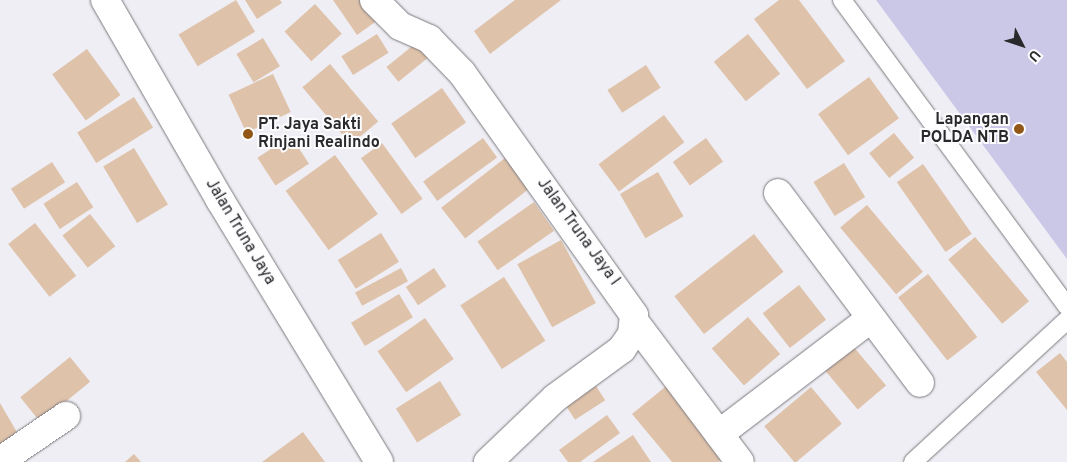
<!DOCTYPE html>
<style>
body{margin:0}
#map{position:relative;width:1067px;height:462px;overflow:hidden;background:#efeef4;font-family:Overpass,sans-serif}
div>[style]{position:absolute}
.green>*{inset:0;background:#cbc7e7}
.building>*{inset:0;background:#dfc2aa;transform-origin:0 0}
.roads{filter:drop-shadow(0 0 1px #7a797e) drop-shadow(0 0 1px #7a797e)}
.lane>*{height:18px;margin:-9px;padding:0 9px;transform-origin:9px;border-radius:9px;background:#fff}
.street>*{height:28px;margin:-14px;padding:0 14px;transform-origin:14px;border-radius:14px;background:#fff}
.dots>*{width:14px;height:14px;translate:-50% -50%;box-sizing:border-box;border:2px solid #fcfcfe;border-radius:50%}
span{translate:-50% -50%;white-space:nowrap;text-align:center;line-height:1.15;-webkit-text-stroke:4px #fcfcfe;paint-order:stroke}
.poi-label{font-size:16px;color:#29292b;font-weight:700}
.right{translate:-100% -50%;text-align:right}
.left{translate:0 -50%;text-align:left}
.street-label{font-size:16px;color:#29292b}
.north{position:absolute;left:997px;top:20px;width:50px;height:50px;-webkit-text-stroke:4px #fcfcfe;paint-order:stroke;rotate:131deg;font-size:14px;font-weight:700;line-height:20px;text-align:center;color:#29292b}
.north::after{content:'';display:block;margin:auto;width:18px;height:22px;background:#29292b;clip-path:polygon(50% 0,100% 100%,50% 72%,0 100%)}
</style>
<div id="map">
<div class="green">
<div style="clip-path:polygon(876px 0,1067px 0,1067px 259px)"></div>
</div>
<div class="building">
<div style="left:236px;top:0;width:37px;height:67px;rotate:59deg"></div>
<div style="clip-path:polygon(245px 0,280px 0,282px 3px,257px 19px)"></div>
<div style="clip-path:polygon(333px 0,364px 0,378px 20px,357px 35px)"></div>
<div style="clip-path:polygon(515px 0,561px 0,490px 54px,474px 31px)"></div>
<div style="clip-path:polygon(779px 0,799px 0,845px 61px,807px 89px,754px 19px)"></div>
<div style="left:315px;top:4px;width:40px;height:41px;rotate:48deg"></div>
<div style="left:377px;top:34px;width:22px;height:42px;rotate:58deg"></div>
<div style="left:748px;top:34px;width:51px;height:44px;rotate:51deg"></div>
<div style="left:263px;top:38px;width:33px;height:31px;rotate:59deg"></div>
<div style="left:416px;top:43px;width:19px;height:38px;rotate:51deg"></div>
<div style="left:87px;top:49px;width:57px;height:43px;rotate:54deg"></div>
<div style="left:330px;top:64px;width:75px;height:36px;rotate:50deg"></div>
<div style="left:646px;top:65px;width:27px;height:46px;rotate:57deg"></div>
<div style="left:273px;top:74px;width:42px;height:49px;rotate:65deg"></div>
<div style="left:869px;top:77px;width:51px;height:63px;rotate:54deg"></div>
<div style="left:442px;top:88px;width:42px;height:62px;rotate:55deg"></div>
<div style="left:134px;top:97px;width:36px;height:67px;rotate:58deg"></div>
<div style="left:664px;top:115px;width:34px;height:82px;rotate:53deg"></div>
<div style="left:894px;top:133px;width:32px;height:32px;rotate:51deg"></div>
<div style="left:291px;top:136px;width:33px;height:40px;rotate:57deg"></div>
<div style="left:483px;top:138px;width:24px;height:74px;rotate:54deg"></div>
<div style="left:706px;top:138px;width:29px;height:41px;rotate:54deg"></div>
<div style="left:382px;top:143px;width:69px;height:26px;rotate:54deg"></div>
<div style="left:134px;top:148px;width:66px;height:36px;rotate:59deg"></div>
<div style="left:335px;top:155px;width:73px;height:61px;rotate:54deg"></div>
<div style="left:505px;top:158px;width:39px;height:81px;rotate:52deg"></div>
<div style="left:52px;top:162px;width:24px;height:49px;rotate:57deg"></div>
<div style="left:844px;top:163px;width:40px;height:36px;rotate:58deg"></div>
<div style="left:923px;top:164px;width:85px;height:32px;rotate:55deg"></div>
<div style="left:658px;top:172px;width:51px;height:44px;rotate:60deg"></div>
<div style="left:77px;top:182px;width:30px;height:40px;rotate:57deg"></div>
<div style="left:534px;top:202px;width:35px;height:69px;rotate:55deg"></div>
<div style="left:867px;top:205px;width:87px;height:35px;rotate:50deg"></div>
<div style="left:90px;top:214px;width:41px;height:35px;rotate:52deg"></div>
<div style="left:35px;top:223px;width:67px;height:34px;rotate:52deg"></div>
<div style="left:381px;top:233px;width:34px;height:51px;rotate:58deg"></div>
<div style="left:754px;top:234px;width:48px;height:101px;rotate:52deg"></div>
<div style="left:975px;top:237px;width:84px;height:35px;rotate:50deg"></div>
<div style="left:561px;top:240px;width:72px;height:50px;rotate:61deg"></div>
<div style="left:401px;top:268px;width:15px;height:52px;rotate:62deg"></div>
<div style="left:434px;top:268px;width:22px;height:34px;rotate:56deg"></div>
<div style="left:928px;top:274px;width:80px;height:38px;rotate:52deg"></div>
<div style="left:504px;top:277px;width:76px;height:52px;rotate:57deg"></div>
<div style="left:799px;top:285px;width:44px;height:46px;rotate:52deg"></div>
<div style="left:399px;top:294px;width:27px;height:56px;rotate:59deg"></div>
<div style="left:748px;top:317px;width:49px;height:48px;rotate:49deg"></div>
<div style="left:425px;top:318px;width:50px;height:58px;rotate:55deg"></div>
<div style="left:852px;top:345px;width:53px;height:37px;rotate:50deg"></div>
<div style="clip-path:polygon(1060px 353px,1067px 362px,1067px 410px,1036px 372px)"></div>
<div style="left:70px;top:357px;width:32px;height:64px;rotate:51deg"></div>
<div style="left:440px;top:381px;width:40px;height:52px;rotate:58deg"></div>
<div style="clip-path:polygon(670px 383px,728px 454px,718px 462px,672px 462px,632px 414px)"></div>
<div style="left:596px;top:386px;width:17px;height:36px;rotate:57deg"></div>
<div style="left:811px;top:387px;width:48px;height:61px;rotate:50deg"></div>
<div style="clip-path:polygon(0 403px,18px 434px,0 445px)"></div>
<div style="clip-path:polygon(607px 415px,620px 433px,580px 462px,568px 462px,559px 450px)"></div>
<div style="clip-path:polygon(303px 432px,325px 462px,262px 462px)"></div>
<div style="clip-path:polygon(633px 435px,651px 462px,593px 462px)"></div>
<div style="clip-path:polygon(134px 454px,141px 462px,125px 462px)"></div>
</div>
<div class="roads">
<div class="lane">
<div style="left:842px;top:0;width:380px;rotate:53.7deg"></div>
<div style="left:913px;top:462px;width:209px;rotate:-42.7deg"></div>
</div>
<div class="street">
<div style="left:105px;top:0;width:231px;rotate:60.1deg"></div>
<div style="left:220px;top:200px;width:306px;rotate:58.7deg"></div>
<div style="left:374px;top:0;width:37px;rotate:45deg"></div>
<div style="left:400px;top:26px;width:32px;rotate:24deg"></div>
<div style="left:429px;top:39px;width:47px;rotate:45.9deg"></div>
<div style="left:462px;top:73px;width:297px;rotate:54.6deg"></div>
<div style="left:634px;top:315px;width:19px;rotate:96deg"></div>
<div style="left:632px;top:334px;width:18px;rotate:124deg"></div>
<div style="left:622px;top:349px;width:83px;rotate:143.8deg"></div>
<div style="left:555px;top:398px;width:93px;rotate:136.3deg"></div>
<div style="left:778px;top:193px;width:237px;rotate:53.2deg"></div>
<div style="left:634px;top:321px;width:176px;rotate:53.1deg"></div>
<div style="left:719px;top:434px;width:191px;rotate:-37.3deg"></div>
<div style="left:0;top:461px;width:80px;rotate:-34.3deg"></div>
</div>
</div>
<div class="dots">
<div style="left:1019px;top:129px;background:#925616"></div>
<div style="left:248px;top:134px;background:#925616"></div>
</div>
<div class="poi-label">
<span class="right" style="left:1009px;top:129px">Lapangan<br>POLDA NTB</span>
<span class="left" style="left:258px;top:134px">PT. Jaya Sakti<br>Rinjani Realindo</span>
</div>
<div class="street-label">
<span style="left:240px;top:232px;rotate:59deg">Jalan Truna Jaya</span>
<span style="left:578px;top:232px;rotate:54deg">Jalan Truna Jaya I</span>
</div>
<div class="north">U</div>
</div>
